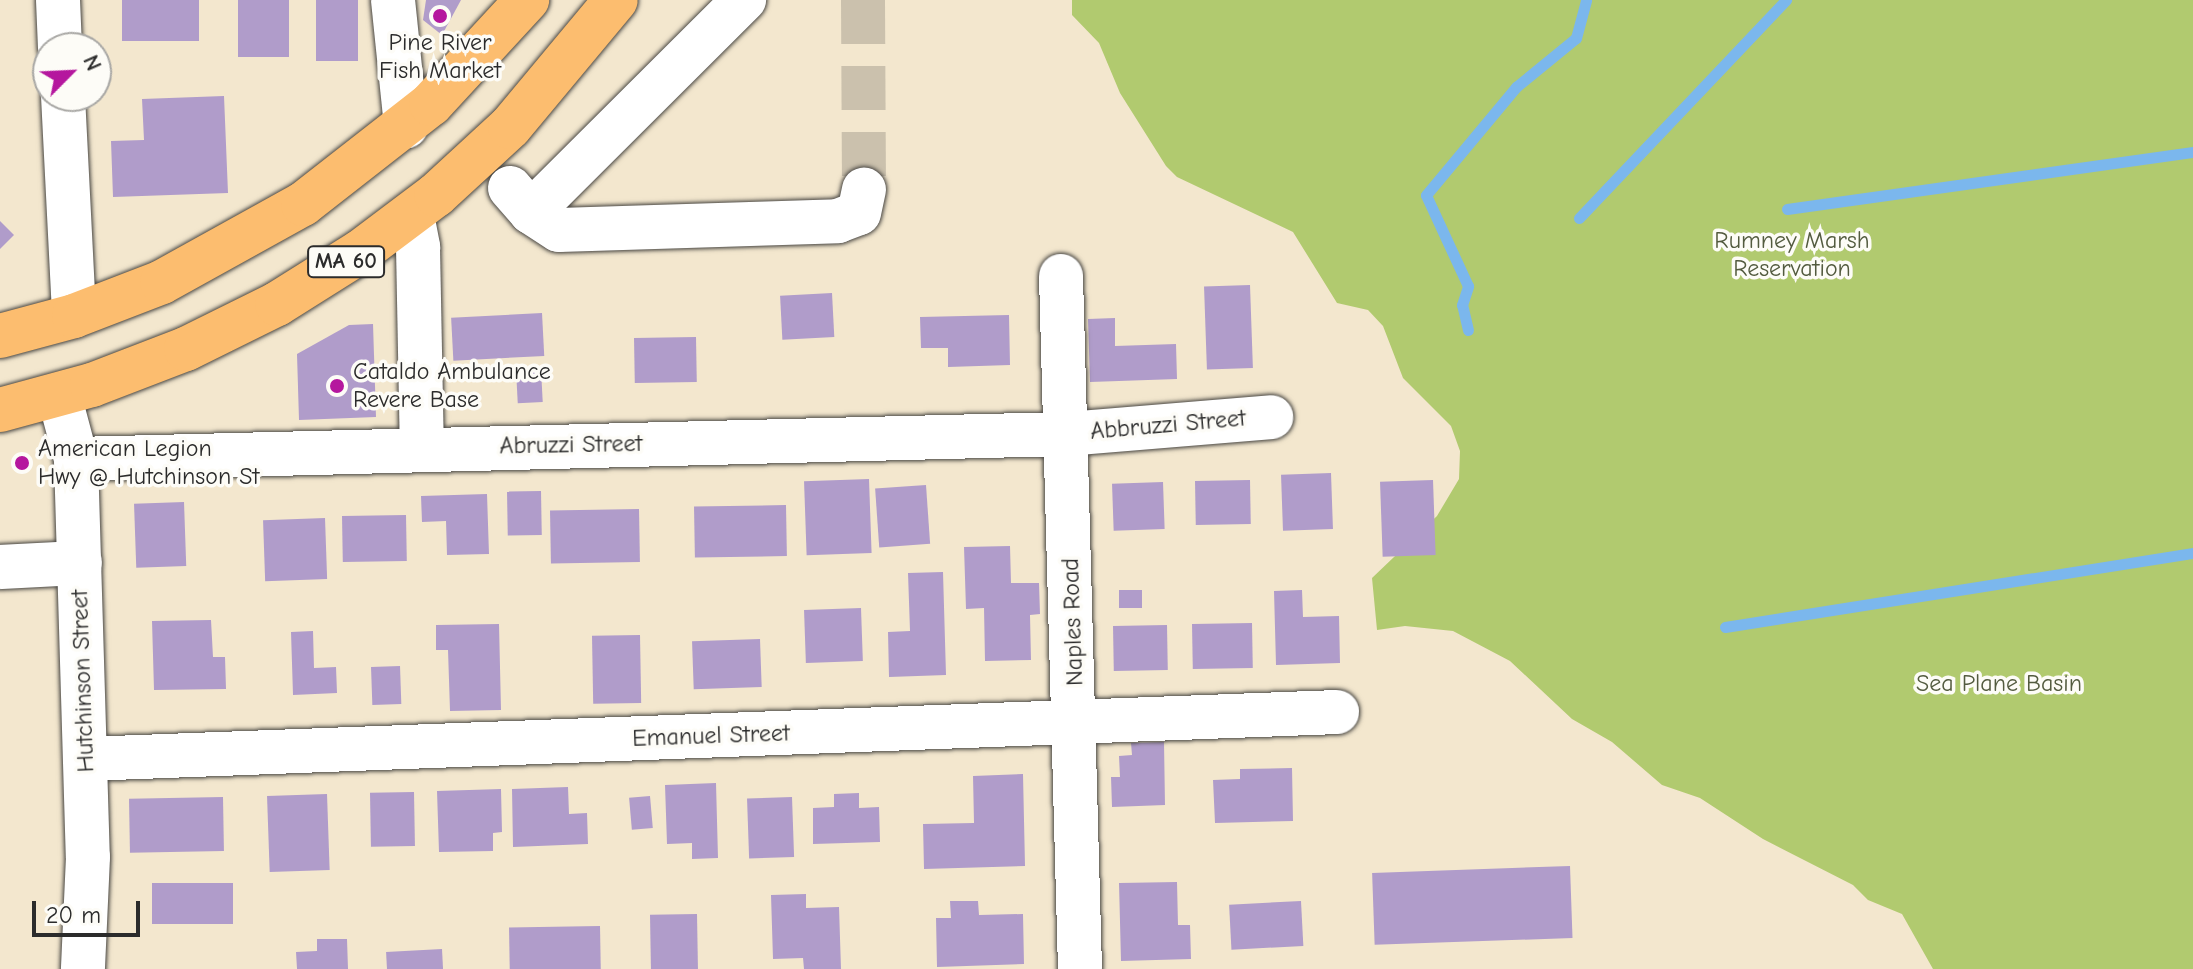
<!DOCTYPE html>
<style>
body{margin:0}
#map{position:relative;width:2193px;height:969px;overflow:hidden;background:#f3e7ce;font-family:"Comic Neue",sans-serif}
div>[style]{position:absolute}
.green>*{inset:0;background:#b1ca6f}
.stream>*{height:11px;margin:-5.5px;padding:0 5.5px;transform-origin:5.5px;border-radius:5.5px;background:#7bb7ed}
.building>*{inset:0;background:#b09cca;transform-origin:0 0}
.minor-tunnel>*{height:44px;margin-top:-22px;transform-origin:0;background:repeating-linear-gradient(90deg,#cbc1ad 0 44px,transparent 0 66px)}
.roads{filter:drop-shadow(0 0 2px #494743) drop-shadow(0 0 2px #494743)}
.minor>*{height:44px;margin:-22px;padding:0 22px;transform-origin:22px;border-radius:22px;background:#fff}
.highway>*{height:44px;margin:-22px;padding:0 22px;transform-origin:22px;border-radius:22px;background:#fcbd6f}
.dots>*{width:22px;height:22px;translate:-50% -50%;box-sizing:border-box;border:4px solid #fdfcf7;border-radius:50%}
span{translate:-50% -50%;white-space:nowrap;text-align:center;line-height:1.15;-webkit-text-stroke:7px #fdfcf7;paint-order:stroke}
.shield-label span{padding:2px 6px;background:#fdfcf7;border:2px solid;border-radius:6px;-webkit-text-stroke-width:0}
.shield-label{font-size:22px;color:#2b2b2b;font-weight:700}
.poi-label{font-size:24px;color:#2b2b2b}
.left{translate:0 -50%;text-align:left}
.park-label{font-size:24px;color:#535b3f}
.street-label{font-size:24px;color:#2b2b2b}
.north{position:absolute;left:32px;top:32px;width:80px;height:80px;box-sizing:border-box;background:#fdfcf7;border:2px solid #a9a8a5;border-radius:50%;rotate:66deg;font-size:22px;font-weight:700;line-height:32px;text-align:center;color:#2b2b2b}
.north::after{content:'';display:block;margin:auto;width:28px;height:36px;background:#b5179e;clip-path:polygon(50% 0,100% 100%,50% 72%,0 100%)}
.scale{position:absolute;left:32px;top:901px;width:108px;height:36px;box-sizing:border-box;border:4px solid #2b2b2b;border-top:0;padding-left:10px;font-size:24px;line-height:28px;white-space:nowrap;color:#2b2b2b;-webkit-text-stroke:6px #fdfcf7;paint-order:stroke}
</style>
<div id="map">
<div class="green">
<div style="clip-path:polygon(1072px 0,2193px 0,2193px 969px,1933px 969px,1902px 914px,1868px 900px,1853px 885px,1763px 839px,1700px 798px,1662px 785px,1612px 742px,1572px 719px,1510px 661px,1453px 631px,1405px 626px,1377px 630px,1372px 578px,1437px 516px,1459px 479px,1460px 451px,1451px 426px,1403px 378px,1383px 326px,1368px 310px,1337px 303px,1293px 232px,1177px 177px,1166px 166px,1120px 93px,1099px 43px,1072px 15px)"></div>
</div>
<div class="stream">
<div style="left:1787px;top:209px;width:410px;rotate:-8deg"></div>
<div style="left:1579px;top:218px;width:301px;rotate:-46.5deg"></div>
<div style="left:1468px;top:330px;width:26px;rotate:-103deg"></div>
<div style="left:1462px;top:305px;width:20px;rotate:-72deg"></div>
<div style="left:1468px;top:286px;width:100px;rotate:-114.8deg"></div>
<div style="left:1426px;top:195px;width:141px;rotate:-50.2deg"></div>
<div style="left:1516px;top:87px;width:77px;rotate:-39.2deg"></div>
<div style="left:1576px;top:38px;width:39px;rotate:-75deg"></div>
<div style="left:1725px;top:627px;width:474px;rotate:-9deg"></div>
</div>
<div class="building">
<div style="left:122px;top:0;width:77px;height:41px"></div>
<div style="left:238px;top:0;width:51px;height:57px"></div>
<div style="left:316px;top:0;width:42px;height:61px"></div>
<div style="clip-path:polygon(426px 0,461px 0,442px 35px,423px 20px)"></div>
<div style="clip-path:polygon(224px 96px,228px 193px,113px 197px,111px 141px,144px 140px,142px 99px)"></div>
<div style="clip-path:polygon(0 221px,14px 235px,0 249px)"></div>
<div style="left:1250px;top:285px;width:83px;height:46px;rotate:88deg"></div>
<div style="left:832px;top:293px;width:44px;height:52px;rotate:87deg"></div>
<div style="left:542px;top:313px;width:43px;height:91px;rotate:87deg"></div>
<div style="clip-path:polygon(1009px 315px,1010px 365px,948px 367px,948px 348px,921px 348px,920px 317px)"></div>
<div style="clip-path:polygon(1115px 318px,1115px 346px,1176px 344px,1177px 379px,1090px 382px,1088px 319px)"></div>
<div style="clip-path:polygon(373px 324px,376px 417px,299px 420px,297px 354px,349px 325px)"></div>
<div style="left:696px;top:337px;width:45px;height:62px;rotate:89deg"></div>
<div style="left:541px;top:369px;width:33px;height:25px;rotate:87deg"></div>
<div style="left:1331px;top:473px;width:56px;height:50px;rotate:88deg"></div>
<div style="left:869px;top:479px;width:74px;height:65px;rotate:88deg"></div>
<div style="left:1250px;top:480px;width:44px;height:55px;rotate:89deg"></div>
<div style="left:1433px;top:480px;width:75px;height:53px;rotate:88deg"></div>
<div style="left:1163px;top:482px;width:47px;height:51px;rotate:88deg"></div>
<div style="left:926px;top:485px;width:59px;height:51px;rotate:86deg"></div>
<div style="left:541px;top:491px;width:44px;height:34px;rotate:89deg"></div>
<div style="clip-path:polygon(487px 494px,489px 554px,447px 555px,446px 521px,422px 522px,421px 496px)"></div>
<div style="left:184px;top:502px;width:64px;height:50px;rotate:88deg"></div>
<div style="left:786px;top:505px;width:51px;height:92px;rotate:89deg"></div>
<div style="left:639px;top:509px;width:53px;height:89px;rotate:89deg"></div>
<div style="left:406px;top:515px;width:46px;height:64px;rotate:89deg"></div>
<div style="left:325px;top:518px;width:61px;height:62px;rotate:88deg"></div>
<div style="clip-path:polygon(1010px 546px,1011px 583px,1039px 583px,1040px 614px,1030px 615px,1031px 660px,985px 661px,984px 608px,966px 609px,964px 547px)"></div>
<div style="clip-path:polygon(943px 572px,946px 675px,889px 677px,888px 632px,910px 631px,908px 573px)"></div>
<div style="left:1119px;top:590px;width:23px;height:18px"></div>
<div style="clip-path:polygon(1302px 590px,1303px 617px,1339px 616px,1340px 663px,1276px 665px,1274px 591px)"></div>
<div style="left:861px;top:608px;width:53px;height:57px;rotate:88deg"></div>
<div style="clip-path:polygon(211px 620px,213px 657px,225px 657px,226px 689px,154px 690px,152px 621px)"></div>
<div style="left:1252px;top:623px;width:45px;height:60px;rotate:89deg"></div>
<div style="clip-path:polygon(499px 624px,501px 710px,450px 711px,448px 650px,436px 650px,436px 625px)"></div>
<div style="left:1167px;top:625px;width:45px;height:54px;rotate:89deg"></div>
<div style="clip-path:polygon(313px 631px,314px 668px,336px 667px,337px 693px,293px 695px,291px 632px)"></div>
<div style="left:640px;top:635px;width:68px;height:48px;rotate:89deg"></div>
<div style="left:760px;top:639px;width:48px;height:68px;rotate:88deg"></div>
<div style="left:400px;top:666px;width:38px;height:29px;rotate:88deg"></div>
<div style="clip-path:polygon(1164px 742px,1165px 805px,1112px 807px,1111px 777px,1120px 777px,1119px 756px,1132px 755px,1131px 743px)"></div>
<div style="clip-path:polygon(1292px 768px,1293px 821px,1215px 823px,1213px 780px,1240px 779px,1240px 769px)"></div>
<div style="clip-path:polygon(1023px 774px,1025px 866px,924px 869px,923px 824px,974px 823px,973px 776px)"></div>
<div style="clip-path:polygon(716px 783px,718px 858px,692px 859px,692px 843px,667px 844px,665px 785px)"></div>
<div style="clip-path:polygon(568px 787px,569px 814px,587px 813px,588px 844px,513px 847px,512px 789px)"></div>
<div style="clip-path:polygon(501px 789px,502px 832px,493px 833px,493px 851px,439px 852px,437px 791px)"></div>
<div style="left:414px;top:792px;width:54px;height:44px;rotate:89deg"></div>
<div style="clip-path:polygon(859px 793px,859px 808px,879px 807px,880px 842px,813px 844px,813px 808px,834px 807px,834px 794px)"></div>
<div style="left:327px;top:794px;width:76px;height:60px;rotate:88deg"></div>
<div style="left:650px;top:796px;width:32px;height:21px;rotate:85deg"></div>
<div style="left:223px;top:797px;width:54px;height:94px;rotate:89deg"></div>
<div style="left:792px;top:797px;width:60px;height:45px;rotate:88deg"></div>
<div style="left:1570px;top:866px;width:72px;height:198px;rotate:88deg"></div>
<div style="clip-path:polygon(1177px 882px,1178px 925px,1190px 925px,1191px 959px,1121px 961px,1119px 883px)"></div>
<div style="left:233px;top:883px;width:41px;height:81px;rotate:90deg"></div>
<div style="clip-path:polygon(806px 894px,806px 908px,839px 907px,841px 969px,804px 969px,803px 958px,773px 959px,771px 895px)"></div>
<div style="clip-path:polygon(950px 901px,978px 901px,979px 915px,1023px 914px,1024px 964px,937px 967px,936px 918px,951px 918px)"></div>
<div style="left:1301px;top:901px;width:45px;height:72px;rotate:87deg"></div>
<div style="left:697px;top:914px;width:55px;height:47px;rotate:89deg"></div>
<div style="left:600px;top:926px;width:43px;height:91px;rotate:89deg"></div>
<div style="clip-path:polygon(317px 939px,347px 939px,348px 969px,297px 969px,296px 952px,317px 951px)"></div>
<div style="left:442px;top:949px;width:20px;height:56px;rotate:87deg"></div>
</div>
<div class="minor-tunnel">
<div style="left:863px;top:0;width:190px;rotate:89.7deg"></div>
</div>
<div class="roads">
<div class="minor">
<div style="left:58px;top:0;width:48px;rotate:87.6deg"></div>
<div style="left:393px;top:0;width:127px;rotate:84.1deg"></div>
<div style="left:63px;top:96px;width:220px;rotate:87.1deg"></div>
<div style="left:510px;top:188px;width:32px;rotate:49deg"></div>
<div style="left:531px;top:212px;width:33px;rotate:33deg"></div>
<div style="left:559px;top:230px;width:279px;rotate:-1.8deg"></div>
<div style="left:838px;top:221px;width:22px;rotate:-21deg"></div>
<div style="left:859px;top:213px;width:24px;rotate:-78deg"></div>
<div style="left:531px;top:212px;width:301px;rotate:-44.9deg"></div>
<div style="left:412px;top:215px;width:33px;rotate:79deg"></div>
<div style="left:418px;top:247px;width:201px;rotate:88.9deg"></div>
<div style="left:1061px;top:276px;width:693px;rotate:88.43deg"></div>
<div style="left:59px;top:395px;width:66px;rotate:75.1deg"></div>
<div style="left:76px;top:459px;width:398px;rotate:88.3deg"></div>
<div style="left:88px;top:857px;width:112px;rotate:92.6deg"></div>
<div style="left:76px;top:459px;width:990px;rotate:-1.45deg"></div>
<div style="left:1066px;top:434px;width:206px;rotate:-4.7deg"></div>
<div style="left:0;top:567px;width:80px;rotate:-2.9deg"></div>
<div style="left:86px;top:759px;width:1252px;rotate:-2.15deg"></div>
</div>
<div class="highway">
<div style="left:0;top:336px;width:77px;rotate:-15.1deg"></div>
<div style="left:74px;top:316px;width:94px;rotate:-21.1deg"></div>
<div style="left:162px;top:282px;width:161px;rotate:-29deg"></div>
<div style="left:303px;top:204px;width:162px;rotate:-38deg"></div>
<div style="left:431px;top:104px;width:142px;rotate:-47.3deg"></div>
<div style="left:0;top:410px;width:95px;rotate:-15.2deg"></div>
<div style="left:92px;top:385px;width:101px;rotate:-21deg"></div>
<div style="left:186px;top:349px;width:102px;rotate:-26.3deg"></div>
<div style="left:277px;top:304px;width:98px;rotate:-32.1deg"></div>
<div style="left:360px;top:252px;width:95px;rotate:-36.9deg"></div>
<div style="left:436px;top:195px;width:100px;rotate:-42.6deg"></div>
<div style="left:510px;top:127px;width:165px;rotate:-50.2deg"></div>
</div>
</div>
<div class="dots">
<div style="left:440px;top:16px;background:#b5179e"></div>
<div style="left:337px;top:386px;background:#b5179e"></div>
<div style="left:22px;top:463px;background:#b5179e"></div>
</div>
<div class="shield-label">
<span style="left:346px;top:262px">MA 60</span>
</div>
<div class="poi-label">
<span style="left:440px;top:57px">Pine River<br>Fish Market</span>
<span class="left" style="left:353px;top:386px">Cataldo Ambulance<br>Revere Base</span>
<span class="left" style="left:38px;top:463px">American Legion<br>Hwy @ Hutchinson St</span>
</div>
<div class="park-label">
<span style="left:1792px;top:255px">Rumney Marsh<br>Reservation</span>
<span style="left:1999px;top:684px">Sea Plane Basin</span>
</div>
<div class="street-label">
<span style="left:1168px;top:425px;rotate:-5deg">Abbruzzi Street</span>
<span style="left:571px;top:445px;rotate:-1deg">Abruzzi Street</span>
<span style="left:1073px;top:622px;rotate:-92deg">Naples Road</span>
<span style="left:83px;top:681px;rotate:-92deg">Hutchinson Street</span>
<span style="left:711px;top:736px;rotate:-2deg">Emanuel Street</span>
</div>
<div class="north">N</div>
<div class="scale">20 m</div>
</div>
